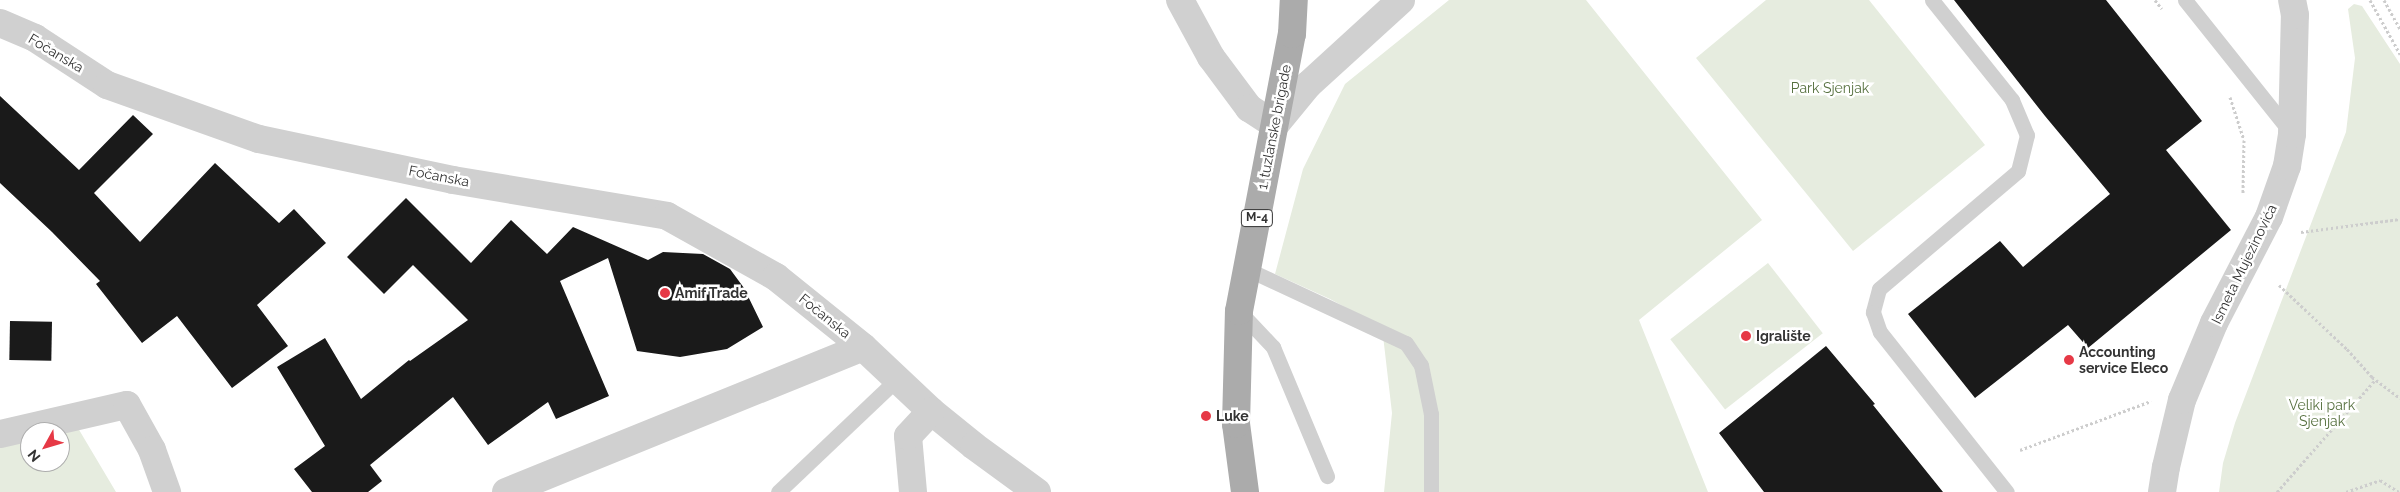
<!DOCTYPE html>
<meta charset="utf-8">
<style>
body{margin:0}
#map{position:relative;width:2400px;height:492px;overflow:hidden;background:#fff;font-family:Raleway,sans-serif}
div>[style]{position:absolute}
.green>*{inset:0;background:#e6ecdf;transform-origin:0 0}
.building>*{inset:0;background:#1a1a1a;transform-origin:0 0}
.path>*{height:3px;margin-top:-1.5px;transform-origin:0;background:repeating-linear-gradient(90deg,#cdcdcd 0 2.5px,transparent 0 5px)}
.service>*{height:15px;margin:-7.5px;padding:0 7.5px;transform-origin:7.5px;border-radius:7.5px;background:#d0d0d0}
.minor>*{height:28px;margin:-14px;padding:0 14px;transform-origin:14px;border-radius:14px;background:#d0d0d0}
.primary>*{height:28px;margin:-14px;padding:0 14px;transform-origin:14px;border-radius:14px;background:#ababab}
.dots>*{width:14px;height:14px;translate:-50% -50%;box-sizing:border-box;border:2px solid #fff;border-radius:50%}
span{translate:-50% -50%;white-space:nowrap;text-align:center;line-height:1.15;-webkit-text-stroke:5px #fff;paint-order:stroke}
.shield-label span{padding:1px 4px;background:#fff;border:1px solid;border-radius:4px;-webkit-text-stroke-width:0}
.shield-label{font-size:12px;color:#333;font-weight:700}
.street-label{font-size:14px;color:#333}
.park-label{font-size:14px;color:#56703f}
.poi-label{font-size:14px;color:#333;font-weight:700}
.left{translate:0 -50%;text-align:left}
.north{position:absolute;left:20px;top:422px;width:50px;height:50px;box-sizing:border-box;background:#fff;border:1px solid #adadad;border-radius:50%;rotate:231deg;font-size:14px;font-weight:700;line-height:20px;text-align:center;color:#333}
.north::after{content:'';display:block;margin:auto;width:18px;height:22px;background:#e63946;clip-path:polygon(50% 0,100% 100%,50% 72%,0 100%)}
</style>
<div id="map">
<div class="green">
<div style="clip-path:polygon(1449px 0,1586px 0,1762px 220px,1639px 320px,1708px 492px,1384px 492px,1392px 413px,1382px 327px,1330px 299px,1275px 274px,1303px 169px,1345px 84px)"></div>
<div style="clip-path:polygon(1766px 0,1869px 0,1985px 145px,1853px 251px,1696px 58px)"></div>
<div style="clip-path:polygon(2354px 4px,2362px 6px,2400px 64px,2400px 492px,2219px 492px,2223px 463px,2235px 423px,2346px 132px,2355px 58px,2348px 9px)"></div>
<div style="left:1768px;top:263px;width:89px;height:124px;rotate:52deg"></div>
<div style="clip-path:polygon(evenodd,72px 418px,116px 492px,0 492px,0 441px,72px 418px,30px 432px,60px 432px,60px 462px,30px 462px,30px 432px)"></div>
</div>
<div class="building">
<div style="clip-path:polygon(1954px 0,2106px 0,2202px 121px,2166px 150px,2231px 230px,2088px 348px,2068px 325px,1975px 398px,1908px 314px,2000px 241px,2023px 267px,2110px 194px,2045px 116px)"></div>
<div style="clip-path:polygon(0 96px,79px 170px,133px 115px,153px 134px,94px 193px,140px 242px,215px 163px,279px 223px,294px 209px,326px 243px,257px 305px,288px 346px,232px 388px,177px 316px,142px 343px,96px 284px,100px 281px,52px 232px,0 183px)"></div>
<div style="clip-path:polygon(406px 198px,471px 263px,511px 220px,547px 254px,573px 227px,648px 260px,663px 252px,703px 254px,730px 269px,744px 288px,763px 327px,727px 349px,680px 357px,637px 351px,608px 258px,560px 281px,609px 396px,556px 419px,548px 402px,488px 445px,453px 397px,370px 465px,382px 481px,368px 492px,312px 492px,294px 469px,325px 446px,277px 367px,325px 338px,361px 399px,409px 360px,410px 361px,468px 320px,413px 265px,384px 294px,347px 257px)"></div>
<div style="left:10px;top:321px;width:42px;height:39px;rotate:1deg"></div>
<div style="clip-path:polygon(1826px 346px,1875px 404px,1873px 405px,1943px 492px,1764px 492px,1719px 433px)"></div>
</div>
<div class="path">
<div style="left:2155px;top:0;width:11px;rotate:52deg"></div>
<div style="left:2370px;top:0;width:62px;rotate:60.9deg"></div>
<div style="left:2384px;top:0;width:33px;rotate:61deg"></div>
<div style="left:2230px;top:97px;width:45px;rotate:72deg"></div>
<div style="left:2244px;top:140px;width:53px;rotate:91.1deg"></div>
<div style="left:2301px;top:232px;width:100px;rotate:-7.5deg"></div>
<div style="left:2279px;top:285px;width:93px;rotate:43.3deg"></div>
<div style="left:2347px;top:349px;width:38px;rotate:48deg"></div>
<div style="left:2372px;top:377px;width:35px;rotate:37deg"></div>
<div style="left:2020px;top:450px;width:140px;rotate:-20.5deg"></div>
<div style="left:2277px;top:492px;width:149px;rotate:-48.8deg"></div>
<div style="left:2346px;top:492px;width:36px;rotate:-19deg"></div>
<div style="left:2380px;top:480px;width:22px;rotate:32deg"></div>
</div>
<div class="service">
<div style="left:1932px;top:0;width:128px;rotate:51.3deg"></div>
<div style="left:2012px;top:100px;width:38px;rotate:67deg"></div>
<div style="left:2027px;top:135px;width:37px;rotate:104deg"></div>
<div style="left:2018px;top:171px;width:182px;rotate:139.7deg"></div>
<div style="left:1879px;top:289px;width:24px;rotate:105deg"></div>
<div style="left:1873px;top:312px;width:21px;rotate:71deg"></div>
<div style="left:1880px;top:332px;width:204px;rotate:51.6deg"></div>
<div style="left:2185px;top:0;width:170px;rotate:51.4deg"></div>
<div style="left:1247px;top:269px;width:175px;rotate:25deg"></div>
<div style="left:1406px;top:343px;width:27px;rotate:56deg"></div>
<div style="left:1421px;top:365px;width:50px;rotate:78.5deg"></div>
<div style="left:1431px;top:414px;width:78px;rotate:90deg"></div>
<div style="left:1239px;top:311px;width:50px;rotate:46.6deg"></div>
<div style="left:1273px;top:347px;width:140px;rotate:67.3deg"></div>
<div style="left:778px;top:492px;width:163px;rotate:-43.5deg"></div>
</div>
<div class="minor">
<div style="left:1180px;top:0;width:65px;rotate:61.5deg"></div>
<div style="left:1211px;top:57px;width:64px;rotate:53.3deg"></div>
<div style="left:1249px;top:108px;width:31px;rotate:33deg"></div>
<div style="left:1275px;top:125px;width:52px;rotate:-50.5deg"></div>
<div style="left:1308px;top:85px;width:126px;rotate:-42.4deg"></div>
<div style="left:0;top:23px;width:38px;rotate:23deg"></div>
<div style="left:35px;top:38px;width:86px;rotate:33.1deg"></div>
<div style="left:107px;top:85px;width:161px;rotate:19.6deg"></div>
<div style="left:259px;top:139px;width:198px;rotate:11.9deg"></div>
<div style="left:453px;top:180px;width:217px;rotate:9.5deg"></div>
<div style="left:667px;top:216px;width:125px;rotate:29.2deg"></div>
<div style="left:776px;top:277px;width:112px;rotate:38.8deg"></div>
<div style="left:863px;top:347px;width:93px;rotate:43.3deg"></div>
<div style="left:931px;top:411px;width:55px;rotate:39.1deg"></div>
<div style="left:974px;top:446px;width:78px;rotate:36.1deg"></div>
<div style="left:0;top:434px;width:130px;rotate:-12.9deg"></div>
<div style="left:127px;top:405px;width:51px;rotate:60.9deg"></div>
<div style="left:152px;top:450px;width:45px;rotate:70.3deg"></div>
<div style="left:506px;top:492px;width:385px;rotate:-22.1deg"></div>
<div style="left:913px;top:492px;width:56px;rotate:-95.1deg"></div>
<div style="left:908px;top:436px;width:34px;rotate:-47deg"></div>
<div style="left:2162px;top:492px;width:25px;rotate:-81deg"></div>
<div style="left:2166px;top:467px;width:69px;rotate:-76.6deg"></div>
<div style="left:2182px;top:400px;width:83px;rotate:-67.4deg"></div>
<div style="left:2214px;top:323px;width:119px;rotate:-62.6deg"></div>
<div style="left:2269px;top:217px;width:54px;rotate:-70.6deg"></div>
<div style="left:2287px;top:166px;width:32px;rotate:-81deg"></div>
<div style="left:2292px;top:134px;width:119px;rotate:-88.6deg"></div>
<div style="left:2295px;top:15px;width:15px;rotate:-101deg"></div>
</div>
<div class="primary">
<div style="left:1245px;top:492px;width:69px;rotate:-97.5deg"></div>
<div style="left:1236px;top:424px;width:113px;rotate:-88.5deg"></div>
<div style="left:1239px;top:311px;width:282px;rotate:-79.2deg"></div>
<div style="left:1292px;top:34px;width:34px;rotate:-87deg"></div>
</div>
<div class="dots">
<div style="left:665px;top:293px;background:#e63946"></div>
<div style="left:1746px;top:336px;background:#e63946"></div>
<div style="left:2069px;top:360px;background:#e63946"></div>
<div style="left:1206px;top:416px;background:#e63946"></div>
</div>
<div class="shield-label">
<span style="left:1257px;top:218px">M-4</span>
</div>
<div class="street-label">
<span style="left:56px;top:53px;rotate:31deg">Fočanska</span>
<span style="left:1274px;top:127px;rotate:-79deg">1. tuzlanske brigade</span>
<span style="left:439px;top:176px;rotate:11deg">Fočanska</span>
<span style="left:2244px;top:264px;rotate:-64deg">Ismeta Mujezinovića</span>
<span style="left:825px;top:316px;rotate:39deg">Fočanska</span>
</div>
<div class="park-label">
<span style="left:1830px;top:88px">Park Sjenjak</span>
<span style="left:2322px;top:413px">Veliki park<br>Sjenjak</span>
</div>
<div class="poi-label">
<span class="left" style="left:675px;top:293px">Amif Trade</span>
<span class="left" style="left:1756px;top:336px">Igralište</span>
<span class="left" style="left:2079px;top:360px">Accounting<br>service Eleco</span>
<span class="left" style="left:1216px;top:416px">Luke</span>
</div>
<div class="north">N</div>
</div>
